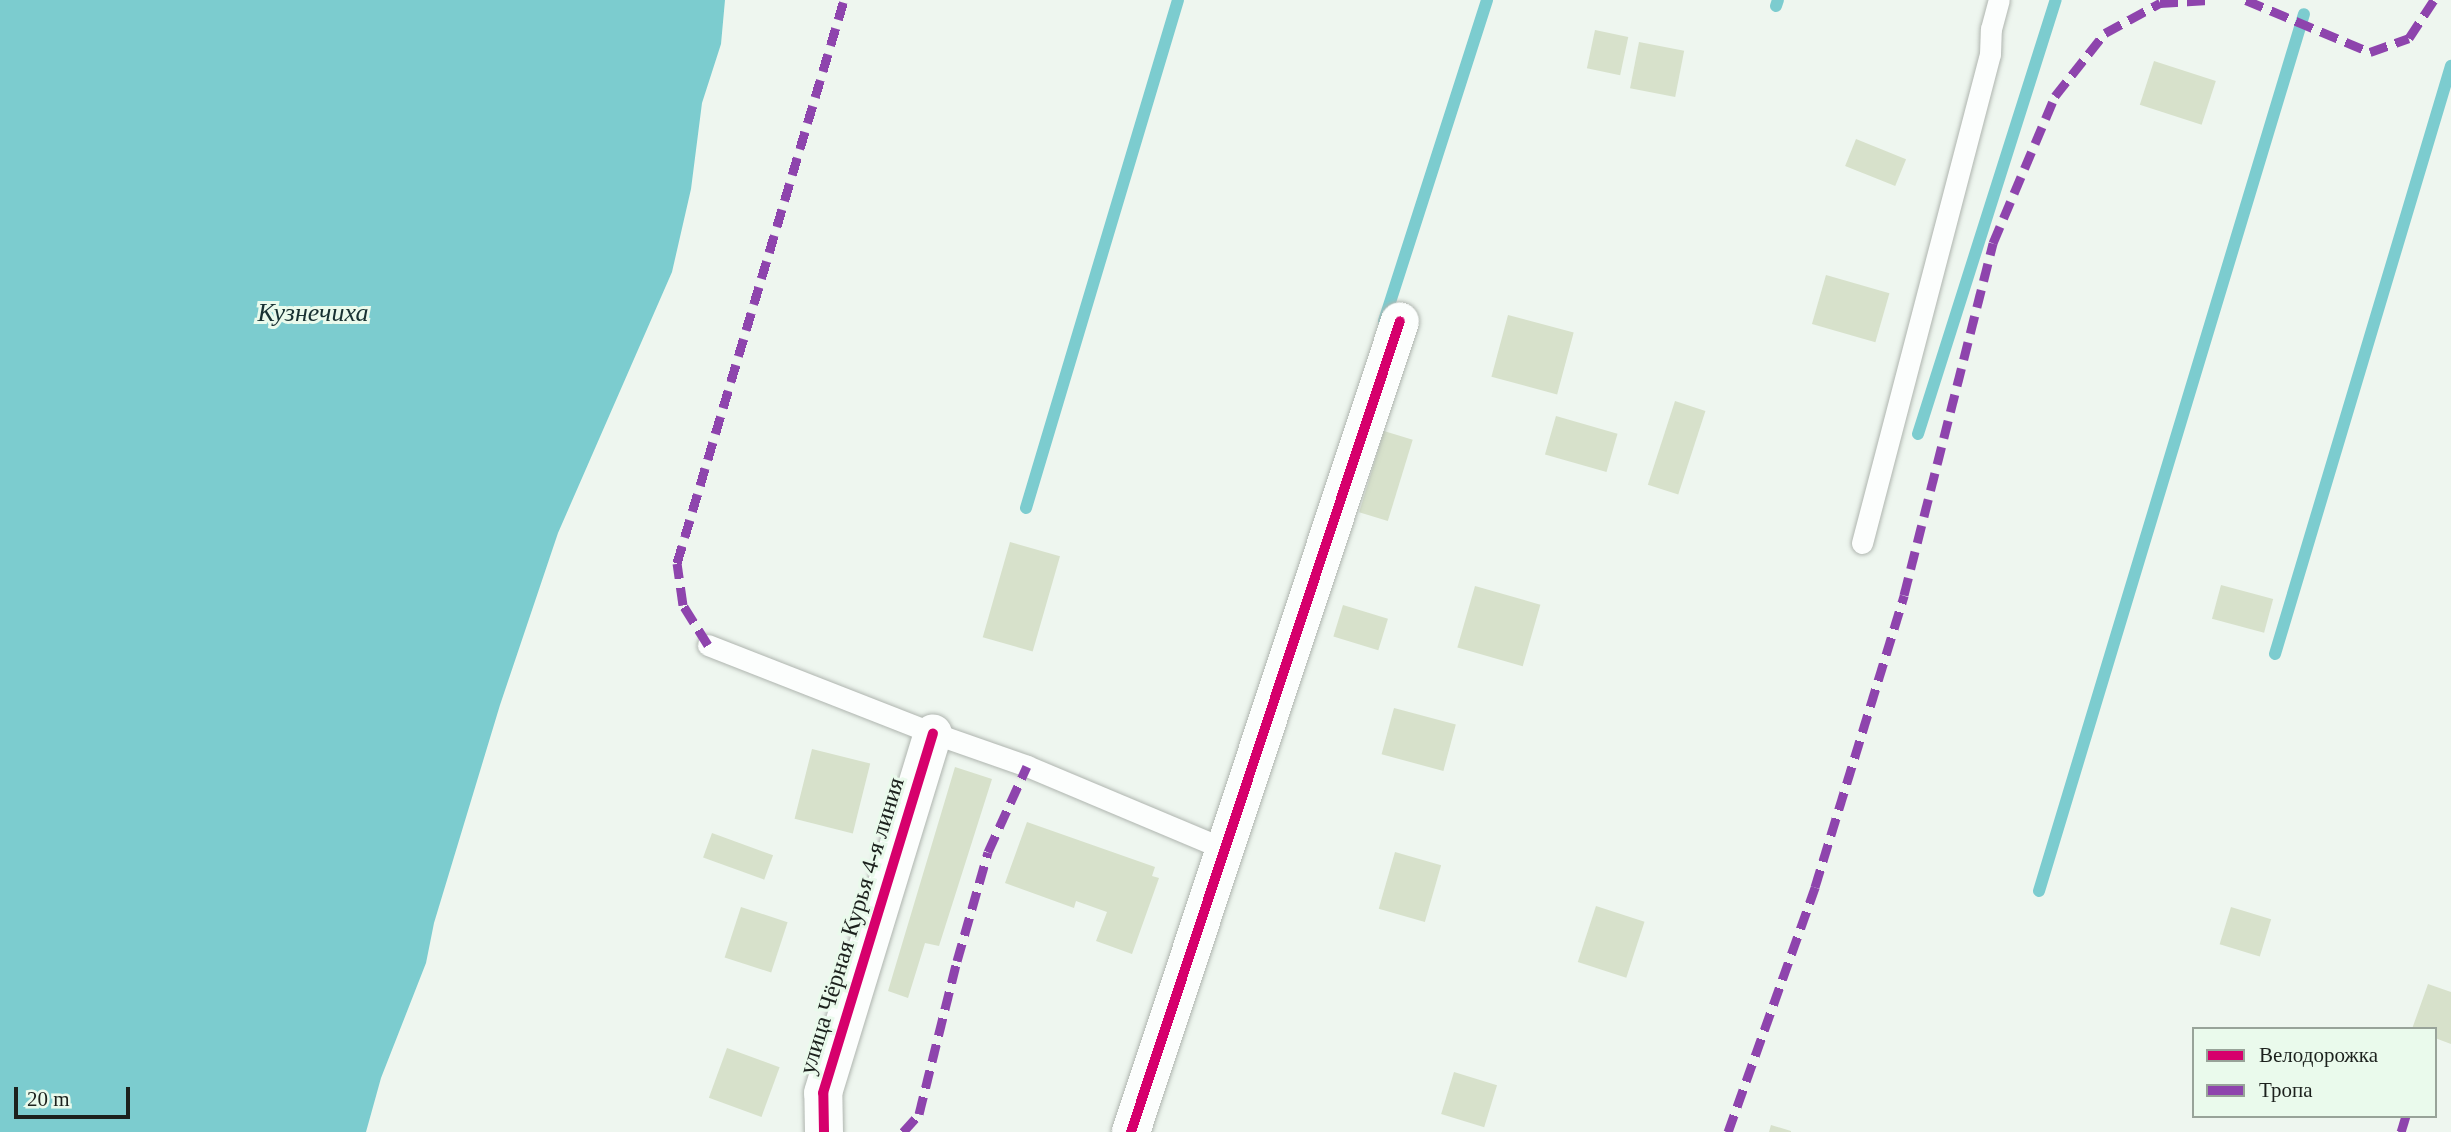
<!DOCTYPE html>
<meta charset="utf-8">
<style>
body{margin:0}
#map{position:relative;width:2451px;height:1132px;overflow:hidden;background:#eef6ef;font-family:"Times New Roman",serif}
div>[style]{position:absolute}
.water>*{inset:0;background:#7ccccf}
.stream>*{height:12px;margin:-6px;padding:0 6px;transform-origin:6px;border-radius:6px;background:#7ccccf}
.building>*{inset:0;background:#d7e1cb;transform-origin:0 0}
.roads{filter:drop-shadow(0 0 2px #afb5af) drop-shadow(0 0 2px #afb5af)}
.lane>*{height:21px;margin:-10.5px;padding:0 10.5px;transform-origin:10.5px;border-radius:10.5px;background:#fcfefd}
.street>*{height:38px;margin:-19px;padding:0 19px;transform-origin:19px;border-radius:19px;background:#fcfefd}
.quiet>*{height:9px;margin-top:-4.5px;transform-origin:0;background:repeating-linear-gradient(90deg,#8e44ad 0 18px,transparent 0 27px)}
.cycleway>*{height:10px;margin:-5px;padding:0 5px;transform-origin:5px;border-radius:5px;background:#d6006c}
span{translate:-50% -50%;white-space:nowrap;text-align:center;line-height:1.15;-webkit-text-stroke:6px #eafaec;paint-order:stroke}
.street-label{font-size:24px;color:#1c211d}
.water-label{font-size:26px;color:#183132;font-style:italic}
.legend{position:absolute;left:2192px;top:1027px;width:245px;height:91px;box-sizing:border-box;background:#eafaec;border:2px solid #98a399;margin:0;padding:9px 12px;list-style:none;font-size:21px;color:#1c211d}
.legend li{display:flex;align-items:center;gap:14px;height:35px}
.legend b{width:35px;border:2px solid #98a399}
.scale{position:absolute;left:14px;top:1087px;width:116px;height:32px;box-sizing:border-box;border:4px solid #1c211d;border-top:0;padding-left:9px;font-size:21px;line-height:24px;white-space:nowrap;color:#1c211d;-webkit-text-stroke:5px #eafaec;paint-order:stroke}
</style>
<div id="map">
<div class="water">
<div style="clip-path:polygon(0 0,725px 0,721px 44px,702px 103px,691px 189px,672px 272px,558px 533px,500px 705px,434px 923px,426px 963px,381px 1078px,366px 1132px,0 1132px)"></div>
</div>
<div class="stream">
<div style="left:1776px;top:6px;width:6px;rotate:-72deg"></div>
<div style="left:1384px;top:321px;width:337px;rotate:-72.2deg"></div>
<div style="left:1918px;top:434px;width:455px;rotate:-72.4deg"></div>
<div style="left:1026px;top:508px;width:530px;rotate:-73.34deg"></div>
<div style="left:2275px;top:654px;width:614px;rotate:-73.34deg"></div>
<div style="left:2039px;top:891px;width:916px;rotate:-73.19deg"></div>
</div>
<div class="building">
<div style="left:1595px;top:30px;width:34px;height:39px;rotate:12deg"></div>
<div style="left:1639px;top:42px;width:46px;height:47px;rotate:11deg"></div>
<div style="left:2154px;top:61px;width:65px;height:46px;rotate:18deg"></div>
<div style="left:1856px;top:139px;width:54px;height:29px;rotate:22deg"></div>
<div style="left:1826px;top:275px;width:66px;height:51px;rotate:16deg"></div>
<div style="left:1508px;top:315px;width:68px;height:64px;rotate:15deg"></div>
<div style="left:1675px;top:401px;width:32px;height:88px;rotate:18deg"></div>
<div style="left:1556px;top:416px;width:64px;height:40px;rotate:16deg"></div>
<div style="left:1384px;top:431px;width:30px;height:85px;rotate:17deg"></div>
<div style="left:1010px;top:542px;width:52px;height:99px;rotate:16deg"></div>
<div style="left:2221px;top:585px;width:54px;height:35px;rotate:15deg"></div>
<div style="left:1475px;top:586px;width:68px;height:64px;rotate:16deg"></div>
<div style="left:1343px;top:605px;width:47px;height:33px;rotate:17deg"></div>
<div style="left:1394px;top:708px;width:64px;height:48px;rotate:15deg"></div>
<div style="left:812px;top:749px;width:60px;height:72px;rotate:14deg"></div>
<div style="clip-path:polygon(955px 767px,992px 779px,939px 946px,925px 943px,908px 998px,888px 991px)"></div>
<div style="clip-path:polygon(1027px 822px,1155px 867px,1152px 876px,1159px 878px,1132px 954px,1096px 941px,1107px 912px,1076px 901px,1074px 908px,1005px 883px)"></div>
<div style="left:712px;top:833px;width:65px;height:26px;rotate:20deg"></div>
<div style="left:1395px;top:852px;width:48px;height:59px;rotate:16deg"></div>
<div style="left:1596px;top:906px;width:51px;height:59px;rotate:18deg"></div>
<div style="left:741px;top:907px;width:49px;height:53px;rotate:18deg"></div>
<div style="left:2231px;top:907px;width:42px;height:39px;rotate:17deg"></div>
<div style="clip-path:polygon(2428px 984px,2451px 992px,2451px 1044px,2435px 1038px,2435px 1029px,2412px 1029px)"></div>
<div style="left:727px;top:1048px;width:56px;height:53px;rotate:20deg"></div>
<div style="left:1454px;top:1072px;width:45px;height:44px;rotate:17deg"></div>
<div style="clip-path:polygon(1771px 1125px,1791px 1131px,1791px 1132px,1769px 1132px)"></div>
</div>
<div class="roads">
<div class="lane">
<div style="left:1862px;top:543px;width:505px;rotate:-75.33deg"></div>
<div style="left:1990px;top:54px;width:25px;rotate:-88deg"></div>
<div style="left:1991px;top:29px;width:30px;rotate:-75deg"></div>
<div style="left:708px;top:645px;width:242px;rotate:21.4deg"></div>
<div style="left:933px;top:733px;width:100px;rotate:19.3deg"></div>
<div style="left:1027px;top:766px;width:214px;rotate:22.8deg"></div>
</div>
<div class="street">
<div style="left:824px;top:1132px;width:39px;rotate:-91deg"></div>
<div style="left:823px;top:1093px;width:376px;rotate:-73deg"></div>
<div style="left:1131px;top:1132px;width:854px;rotate:-71.65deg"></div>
</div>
</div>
<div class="quiet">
<div style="left:2246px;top:0;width:134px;rotate:22.8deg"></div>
<div style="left:2370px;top:52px;width:41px;rotate:-19.7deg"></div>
<div style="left:2409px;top:38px;width:45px;rotate:-56.7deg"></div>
<div style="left:708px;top:645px;width:47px;rotate:-122deg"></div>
<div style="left:683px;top:605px;width:42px;rotate:-98.1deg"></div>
<div style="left:677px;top:563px;width:587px;rotate:-73.48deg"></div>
<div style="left:903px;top:1132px;width:24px;rotate:-48deg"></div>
<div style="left:919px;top:1114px;width:158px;rotate:-76.1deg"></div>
<div style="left:957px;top:961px;width:113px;rotate:-74.1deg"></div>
<div style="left:988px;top:852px;width:94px;rotate:-65.6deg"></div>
<div style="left:1728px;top:1132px;width:260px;rotate:-70.4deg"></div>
<div style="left:1815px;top:887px;width:305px;rotate:-73deg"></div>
<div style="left:1904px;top:595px;width:363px;rotate:-75.8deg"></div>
<div style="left:1993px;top:243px;width:160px;rotate:-67.1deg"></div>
<div style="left:2055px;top:96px;width:80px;rotate:-51.6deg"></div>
<div style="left:2105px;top:33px;width:63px;rotate:-28.6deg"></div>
<div style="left:2160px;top:3px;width:48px;rotate:-3.6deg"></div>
<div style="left:2401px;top:1132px;width:17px;rotate:-73deg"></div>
</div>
<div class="cycleway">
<div style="left:824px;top:1132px;width:39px;rotate:-91deg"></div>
<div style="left:823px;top:1093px;width:376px;rotate:-73deg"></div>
<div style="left:1131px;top:1132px;width:854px;rotate:-71.65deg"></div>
</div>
<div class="street-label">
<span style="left:852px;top:926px;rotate:-73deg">улица Чёрная Курья 4-я линия</span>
</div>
<div class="water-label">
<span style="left:313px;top:313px">Кузнечиха</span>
</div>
<ul class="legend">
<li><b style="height:9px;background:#d6006c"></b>Велодорожка</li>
<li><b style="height:9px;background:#8e44ad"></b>Тропа</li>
</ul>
<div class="scale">20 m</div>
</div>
